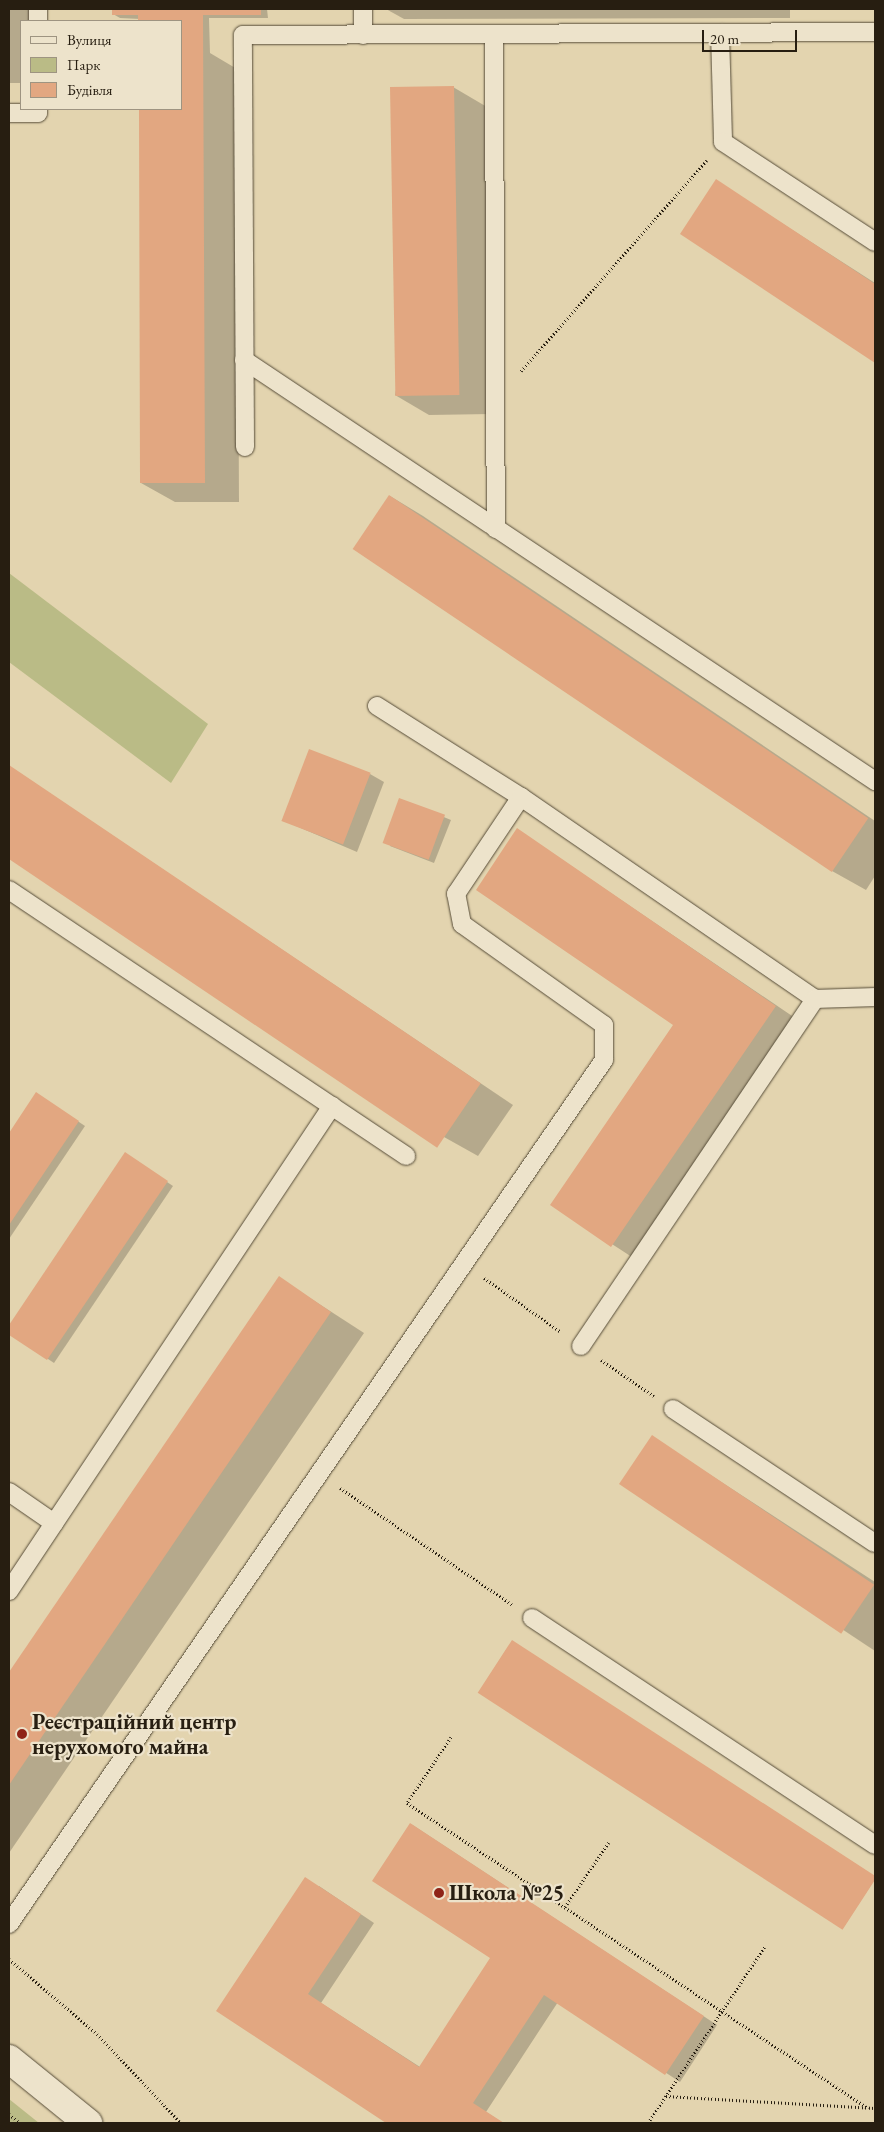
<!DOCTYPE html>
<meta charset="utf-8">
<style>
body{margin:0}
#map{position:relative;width:884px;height:2132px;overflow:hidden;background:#e3d4af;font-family:"EB Garamond",serif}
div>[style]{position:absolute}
.green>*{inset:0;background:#babb86}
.shadow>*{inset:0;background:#0003;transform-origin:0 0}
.building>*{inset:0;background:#e2a781;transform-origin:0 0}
.path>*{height:3px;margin-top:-1.5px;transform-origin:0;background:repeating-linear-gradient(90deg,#271e11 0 1px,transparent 0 3.5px)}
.roads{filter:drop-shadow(0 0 1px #564c38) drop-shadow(0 0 1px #564c38)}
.lane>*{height:18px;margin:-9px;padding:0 9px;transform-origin:9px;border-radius:9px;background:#ede3cb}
.street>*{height:28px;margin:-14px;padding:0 14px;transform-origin:14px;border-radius:14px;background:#ede3cb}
.dots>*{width:14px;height:14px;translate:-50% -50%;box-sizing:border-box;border:2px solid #ede3cb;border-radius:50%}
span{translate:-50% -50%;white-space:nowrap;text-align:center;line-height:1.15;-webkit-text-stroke:4.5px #ede3cb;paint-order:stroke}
.poi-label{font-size:22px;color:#271e11;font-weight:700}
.left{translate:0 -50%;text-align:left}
.frame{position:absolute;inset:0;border:10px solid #271e11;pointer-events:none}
.legend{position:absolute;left:20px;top:20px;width:162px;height:90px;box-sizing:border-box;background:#ede3cb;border:1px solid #9e9481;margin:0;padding:6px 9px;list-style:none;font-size:15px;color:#271e11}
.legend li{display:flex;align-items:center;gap:10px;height:25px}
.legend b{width:25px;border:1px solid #9e9481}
.scale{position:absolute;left:702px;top:30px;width:95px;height:22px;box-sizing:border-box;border:2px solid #271e11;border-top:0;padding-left:6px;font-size:15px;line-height:18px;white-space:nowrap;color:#271e11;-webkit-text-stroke:4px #ede3cb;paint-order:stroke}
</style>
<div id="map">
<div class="green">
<div style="clip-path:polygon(9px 573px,208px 724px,171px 783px,9px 662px)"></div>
<div style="clip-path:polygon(9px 2099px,39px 2123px,9px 2123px)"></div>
</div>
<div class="shadow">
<div style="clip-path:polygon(9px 9px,33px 9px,39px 21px,21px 21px,21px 83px,9px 83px)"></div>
<div style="clip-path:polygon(113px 9px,267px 9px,268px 18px,209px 18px,210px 53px,237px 69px,239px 502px,175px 502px,141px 483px,140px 109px,181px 109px,181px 21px,120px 18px,113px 14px)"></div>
<div style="clip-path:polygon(386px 9px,790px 9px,790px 18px,404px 19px)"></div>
<div style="clip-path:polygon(453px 87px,487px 107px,491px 414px,429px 415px,395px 395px)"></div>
<div style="clip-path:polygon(716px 181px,875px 283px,875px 361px,682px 234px)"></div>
<div style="clip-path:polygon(390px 496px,423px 516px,875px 821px,875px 876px,866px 890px,832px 871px,354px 549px)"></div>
<div style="clip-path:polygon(9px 766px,513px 1105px,478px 1156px,444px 1137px,9px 842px)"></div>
<div style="clip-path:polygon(370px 774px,384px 782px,357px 852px,282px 820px)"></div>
<div style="clip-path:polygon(400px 799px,451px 820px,434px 863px,390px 846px)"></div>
<div style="clip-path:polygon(518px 830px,801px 1022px,638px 1261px,552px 1205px,675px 1025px)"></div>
<div style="clip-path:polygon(37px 1094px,85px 1126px,9px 1239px,9px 1135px)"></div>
<div style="clip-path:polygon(125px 1154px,173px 1186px,54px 1363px,9px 1333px,9px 1327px)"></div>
<div style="clip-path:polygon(279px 1278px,364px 1333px,9px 1853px,9px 1674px)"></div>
<div style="clip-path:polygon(652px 1437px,875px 1582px,875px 1651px,622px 1483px)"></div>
<div style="left:512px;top:1641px;width:434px;height:61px;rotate:33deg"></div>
<div style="clip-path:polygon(411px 1824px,717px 2025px,680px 2082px,558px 2002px,486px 2112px,503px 2123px,388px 2123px,218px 2011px,319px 1886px,374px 1923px,321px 2003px,420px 2067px,491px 1958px)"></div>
</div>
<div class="building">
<div style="clip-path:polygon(112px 9px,261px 9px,261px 15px,203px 15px,205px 483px,140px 483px,139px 109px,181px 109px,181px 21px,138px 21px,138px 15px,112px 15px)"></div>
<div style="left:454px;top:86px;width:309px;height:64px;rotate:89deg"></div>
<div style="clip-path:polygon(716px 179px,875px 284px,875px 363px,680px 234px)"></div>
<div style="left:389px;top:495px;width:578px;height:65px;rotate:34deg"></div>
<div style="left:309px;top:749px;width:66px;height:77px;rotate:21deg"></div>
<div style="left:9px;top:765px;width:569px;height:78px;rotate:34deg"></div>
<div style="left:399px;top:798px;width:49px;height:48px;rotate:20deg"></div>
<div style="clip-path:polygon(517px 828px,776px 1006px,611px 1247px,550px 1205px,673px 1025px,476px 890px)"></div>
<div style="clip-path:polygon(36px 1092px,79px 1121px,9px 1225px,9px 1133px)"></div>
<div style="clip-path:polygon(125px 1152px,168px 1181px,47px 1360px,9px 1335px,9px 1325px)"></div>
<div style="clip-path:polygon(279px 1276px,331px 1312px,9px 1785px,9px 1672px)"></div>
<div style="left:652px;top:1435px;width:268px;height:59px;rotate:34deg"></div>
<div style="left:512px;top:1640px;width:435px;height:63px;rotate:33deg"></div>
<div style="clip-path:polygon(410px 1823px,704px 2016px,665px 2075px,544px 1995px,473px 2103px,504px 2123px,386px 2123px,216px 2011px,305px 1877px,361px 1914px,308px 1994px,419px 2067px,490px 1958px,372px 1881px)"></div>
</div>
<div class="path">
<div style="left:521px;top:371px;width:281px;rotate:-48.6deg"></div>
<div style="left:484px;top:1278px;width:94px;rotate:35deg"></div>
<div style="left:601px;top:1360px;width:64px;rotate:34.2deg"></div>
<div style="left:340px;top:1488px;width:209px;rotate:34.1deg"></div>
<div style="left:451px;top:1737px;width:79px;rotate:123.7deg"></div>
<div style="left:407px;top:1803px;width:553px;rotate:33.49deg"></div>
<div style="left:565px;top:1907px;width:78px;rotate:-55.9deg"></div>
<div style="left:9px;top:1959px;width:116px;rotate:40.4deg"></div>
<div style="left:97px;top:2034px;width:122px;rotate:46.7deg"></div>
<div style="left:666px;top:2096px;width:209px;rotate:3.3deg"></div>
<div style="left:9px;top:2114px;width:14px;rotate:39deg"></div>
<div style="left:648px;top:2123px;width:212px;rotate:-56.5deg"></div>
</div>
<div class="roads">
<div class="lane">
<div style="left:38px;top:9px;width:12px;rotate:90deg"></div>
<div style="left:363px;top:9px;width:26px;rotate:90deg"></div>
<div style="left:720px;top:33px;width:109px;rotate:88.4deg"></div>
<div style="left:723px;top:142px;width:182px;rotate:33.3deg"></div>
<div style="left:494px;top:34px;width:495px;rotate:89.8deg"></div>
<div style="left:9px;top:113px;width:29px"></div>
<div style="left:38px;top:113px;width:4px;rotate:-90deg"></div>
<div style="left:244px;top:360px;width:759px;rotate:33.71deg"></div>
<div style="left:245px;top:447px;width:412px;rotate:-90.3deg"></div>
<div style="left:243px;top:35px;width:632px;rotate:-0.27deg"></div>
<div style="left:377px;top:706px;width:170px;rotate:32.3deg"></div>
<div style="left:9px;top:890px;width:478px;rotate:33.8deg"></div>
<div style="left:581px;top:1346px;width:419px;rotate:-56deg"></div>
<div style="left:673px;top:1409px;width:242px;rotate:33.6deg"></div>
<div style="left:9px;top:1492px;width:55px;rotate:34.6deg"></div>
<div style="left:9px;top:1591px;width:583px;rotate:-56.34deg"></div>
<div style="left:532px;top:1618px;width:411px;rotate:33.5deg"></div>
<div style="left:9px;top:1924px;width:1049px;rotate:-55.45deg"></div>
<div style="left:604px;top:1060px;width:35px;rotate:-90deg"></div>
<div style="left:604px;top:1025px;width:174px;rotate:-144.6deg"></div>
<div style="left:462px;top:924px;width:31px;rotate:-101deg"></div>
<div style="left:456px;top:894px;width:117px;rotate:-56.2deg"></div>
<div style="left:521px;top:797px;width:357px;rotate:34.5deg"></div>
<div style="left:815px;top:999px;width:60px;rotate:-1.9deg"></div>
</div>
<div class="street">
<div style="left:9px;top:2059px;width:102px;rotate:39deg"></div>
</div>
</div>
<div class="dots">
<div style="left:22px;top:1734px;background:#8f2418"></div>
<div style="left:439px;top:1893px;background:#8f2418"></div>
</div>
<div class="poi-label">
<span class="left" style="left:32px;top:1734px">Реєстраційний центр<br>нерухомого майна</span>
<span class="left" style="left:449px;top:1893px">Школа №25</span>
</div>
<div class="frame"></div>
<ul class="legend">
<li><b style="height:6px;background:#ede3cb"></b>Вулиця</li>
<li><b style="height:14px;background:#babb86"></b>Парк</li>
<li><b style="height:14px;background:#e2a781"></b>Будівля</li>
</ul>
<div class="scale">20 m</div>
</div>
